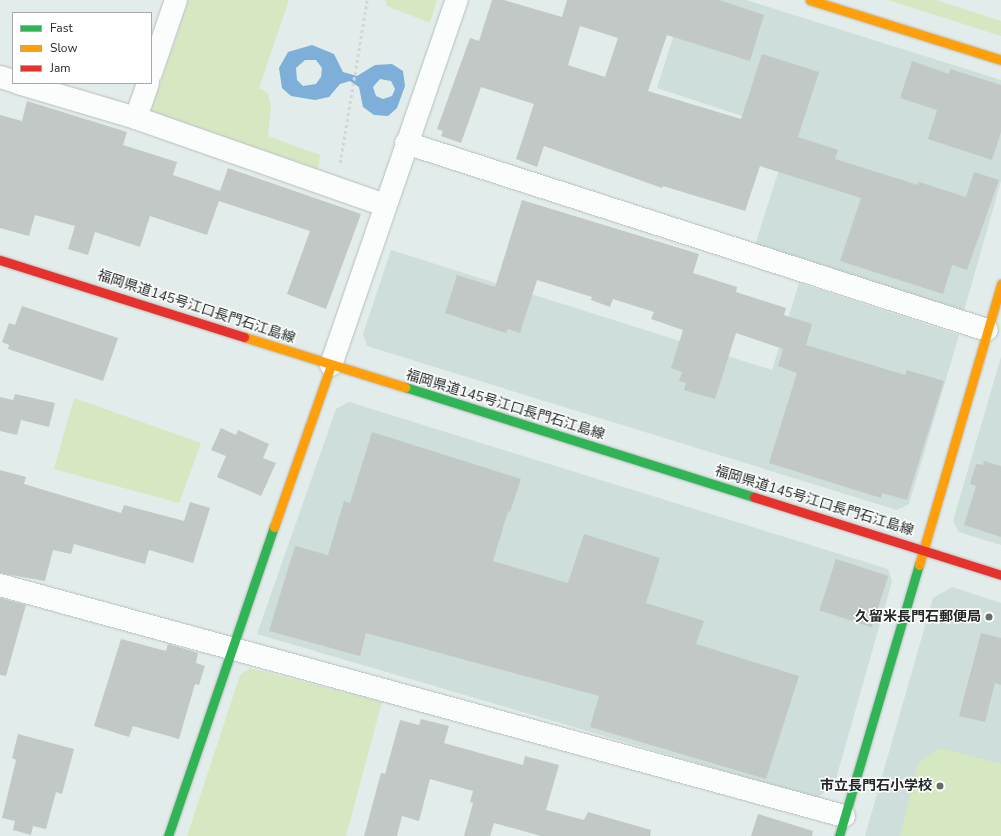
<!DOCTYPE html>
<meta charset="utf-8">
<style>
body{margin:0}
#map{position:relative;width:1001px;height:836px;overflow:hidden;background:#e2ecea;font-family:"Nunito Sans","Noto Sans JP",sans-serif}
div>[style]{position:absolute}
.built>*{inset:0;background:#cddedb}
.green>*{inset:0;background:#d5e8c2}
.water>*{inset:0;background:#7dafd9}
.building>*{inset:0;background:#c2c8c6;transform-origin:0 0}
.path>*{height:2.5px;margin-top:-1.25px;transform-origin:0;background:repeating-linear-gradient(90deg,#d4d7d6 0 3px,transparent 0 6px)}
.roads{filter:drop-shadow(0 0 1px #b7bebd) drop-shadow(0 0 1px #b7bebd)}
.street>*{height:22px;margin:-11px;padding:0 11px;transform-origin:11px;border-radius:11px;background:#fbfcfc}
.fast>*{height:9px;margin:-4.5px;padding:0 4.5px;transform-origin:4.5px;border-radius:4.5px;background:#30b455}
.slow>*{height:9px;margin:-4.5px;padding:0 4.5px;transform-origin:4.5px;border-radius:4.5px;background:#ff9f0a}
.jam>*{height:9px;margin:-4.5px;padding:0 4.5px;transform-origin:4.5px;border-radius:4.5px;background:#e5322d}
.dots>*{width:11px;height:11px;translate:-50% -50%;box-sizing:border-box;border:2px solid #fff;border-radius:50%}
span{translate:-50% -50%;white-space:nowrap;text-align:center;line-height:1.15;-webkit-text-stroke:3px #fff;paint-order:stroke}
.street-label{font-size:14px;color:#222827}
.poi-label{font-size:14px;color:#222827;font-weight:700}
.right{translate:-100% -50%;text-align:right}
.legend{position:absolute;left:12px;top:12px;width:140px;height:72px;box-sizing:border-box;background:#fff;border:1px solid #a7a9a9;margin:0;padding:5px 7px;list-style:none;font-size:12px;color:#222827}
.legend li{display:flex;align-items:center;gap:8px;height:20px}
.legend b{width:20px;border:1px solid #a7a9a9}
</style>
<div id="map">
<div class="built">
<div style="clip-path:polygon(685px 0,746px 0,1001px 80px,1001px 181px,964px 311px,755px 245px,791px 132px,657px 88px)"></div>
<div style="clip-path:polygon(391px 250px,772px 370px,799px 283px,959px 335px,909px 504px,897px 510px,367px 346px,363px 334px)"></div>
<div style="clip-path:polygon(1001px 357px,1001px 545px,959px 532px,953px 521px)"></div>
<div style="clip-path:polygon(349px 402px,888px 569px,892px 581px,834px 786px,816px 798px,257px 634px,336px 409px)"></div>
<div style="clip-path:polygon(952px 587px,1001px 603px,1001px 836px,865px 836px,933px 598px)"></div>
</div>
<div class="green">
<div style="clip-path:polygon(189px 0,289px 0,259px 88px,268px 93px,271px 107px,268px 136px,320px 155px,318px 169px,151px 111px)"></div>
<div style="clip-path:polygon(385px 0,437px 0,430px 23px,387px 6px)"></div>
<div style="clip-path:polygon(888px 0,936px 0,1001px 21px,1001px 36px)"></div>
<div style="clip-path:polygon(74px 398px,201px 443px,179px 503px,54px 469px)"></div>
<div style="clip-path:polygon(250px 668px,382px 702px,346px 836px,187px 836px,240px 675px)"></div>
<div style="clip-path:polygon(940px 748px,1001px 764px,1001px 836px,900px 836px,918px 763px)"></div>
</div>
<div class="water">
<div style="clip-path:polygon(evenodd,312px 45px,334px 54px,343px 72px,357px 76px,375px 65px,392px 64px,403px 71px,405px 86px,397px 108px,388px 116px,374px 115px,363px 107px,359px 87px,350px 81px,340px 84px,329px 97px,315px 100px,291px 96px,282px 88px,279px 68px,288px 52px,312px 45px,305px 60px,316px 60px,322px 68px,321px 77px,316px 84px,303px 86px,297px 80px,296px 68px,305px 60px,312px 45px,380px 79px,391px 81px,395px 89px,392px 96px,383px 99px,376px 96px,373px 87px,380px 79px)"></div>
</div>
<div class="building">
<div style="clip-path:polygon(evenodd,492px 0,504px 0,562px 17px,567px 0,719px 0,764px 15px,750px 61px,667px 35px,648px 91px,741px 119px,762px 54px,819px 72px,798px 137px,838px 150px,835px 159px,918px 185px,919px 182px,966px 197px,974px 172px,999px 180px,967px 270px,952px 265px,943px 294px,840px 261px,861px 198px,760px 166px,745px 211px,663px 186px,662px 188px,544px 146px,537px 167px,516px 159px,534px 104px,481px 87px,461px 143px,441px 136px,443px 131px,437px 129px,470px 38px,479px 41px,492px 0,580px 26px,618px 38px,605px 77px,568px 65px,580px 26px)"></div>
<div style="clip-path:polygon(912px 61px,949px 74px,950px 69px,1001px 85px,1001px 132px,992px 160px,928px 139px,937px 110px,900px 98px)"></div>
<div style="clip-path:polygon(27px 101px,127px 132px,123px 145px,177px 162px,173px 175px,220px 191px,228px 168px,361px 214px,326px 309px,287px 294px,310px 231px,219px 201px,207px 235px,150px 216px,140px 247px,95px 232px,88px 255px,68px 249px,75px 226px,35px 215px,29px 236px,0 228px,0 115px,22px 121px)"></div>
<div style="clip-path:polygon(522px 200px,699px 254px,693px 273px,737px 287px,736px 292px,786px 308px,784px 315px,812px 324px,806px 345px,905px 375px,907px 370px,944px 381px,907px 500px,882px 493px,881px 498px,769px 463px,797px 373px,778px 366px,783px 349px,736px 333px,715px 399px,684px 390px,686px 383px,679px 381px,682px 372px,671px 368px,683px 330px,651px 319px,654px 312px,613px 299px,610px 307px,591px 300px,592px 297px,537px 280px,520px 333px,508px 329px,506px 333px,445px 313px,457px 275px,495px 287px)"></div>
<div style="clip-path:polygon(22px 306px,118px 338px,103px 381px,8px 349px,9px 345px,2px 342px,9px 323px,15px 325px)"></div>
<div style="clip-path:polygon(15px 394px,55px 403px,49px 427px,21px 420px,17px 435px,0 431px,0 397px,13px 400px)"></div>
<div style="clip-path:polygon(221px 428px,236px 435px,238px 430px,269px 444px,263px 458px,276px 463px,261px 496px,217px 477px,226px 456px,211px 450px)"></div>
<div style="clip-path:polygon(372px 432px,521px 479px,510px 512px,508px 511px,493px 561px,568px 583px,584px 534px,660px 558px,646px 603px,704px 621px,696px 644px,799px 676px,766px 779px,590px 727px,599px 696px,366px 633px,360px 656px,269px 631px,295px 546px,328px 555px,344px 501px,350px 503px)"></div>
<div style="clip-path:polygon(984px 461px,1001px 466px,1001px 537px,964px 525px,976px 486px,970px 484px,976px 464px,983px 465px)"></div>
<div style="clip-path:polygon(0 470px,26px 477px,24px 484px,121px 513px,124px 505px,184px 521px,190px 502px,210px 508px,193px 563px,149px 550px,145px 564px,74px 544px,71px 554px,53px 550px,45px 581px,0 573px)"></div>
<div style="left:836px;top:559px;width:55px;height:54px;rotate:18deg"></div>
<div style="clip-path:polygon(0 598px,26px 605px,6px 676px,0 675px)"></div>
<div style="clip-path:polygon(981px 633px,1001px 638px,1001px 685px,995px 683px,985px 722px,959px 716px)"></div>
<div style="clip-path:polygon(121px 639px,166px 651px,168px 644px,198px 653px,196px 663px,205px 666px,199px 685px,195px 684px,179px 739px,133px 726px,129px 737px,94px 726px)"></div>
<div style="clip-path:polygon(421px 719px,449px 726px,444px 743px,523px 765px,525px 756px,559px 765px,546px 810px,584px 820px,588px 812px,651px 830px,650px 836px,541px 836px,494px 823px,490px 836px,464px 836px,473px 803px,470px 802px,473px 791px,430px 779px,419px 821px,402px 816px,397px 836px,364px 836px,381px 773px,385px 774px,400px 720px,419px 725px)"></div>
<div style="clip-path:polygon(18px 734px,74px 749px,62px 794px,56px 792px,46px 829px,33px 826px,31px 835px,13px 830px,15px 821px,2px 818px,16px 760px,12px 758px)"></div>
<div style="clip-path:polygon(758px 814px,813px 831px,812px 836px,751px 836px)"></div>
</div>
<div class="path">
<div style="left:340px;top:163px;width:165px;rotate:-80.6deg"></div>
</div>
<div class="roads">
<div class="street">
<div style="left:151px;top:73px;width:77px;rotate:-71.1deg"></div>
<div style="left:0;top:77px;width:14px;rotate:17deg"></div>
<div style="left:18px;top:83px;width:123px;rotate:16.5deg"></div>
<div style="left:136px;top:118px;width:264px;rotate:19.3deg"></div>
<div style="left:136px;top:118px;width:37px;rotate:-71deg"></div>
<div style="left:406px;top:143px;width:610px;rotate:17.84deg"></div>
<div style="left:331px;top:365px;width:386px;rotate:-71deg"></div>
<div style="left:0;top:585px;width:875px;rotate:15.31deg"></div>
</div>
<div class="fast">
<div style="left:405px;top:387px;width:366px;rotate:17.5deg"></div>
<div style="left:168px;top:836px;width:327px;rotate:-71.1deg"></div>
<div style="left:839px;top:836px;width:283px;rotate:-73.6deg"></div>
</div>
<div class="slow">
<div style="left:810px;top:0;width:200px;rotate:17.4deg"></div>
<div style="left:244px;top:337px;width:169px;rotate:17.3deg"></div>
<div style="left:274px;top:527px;width:172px;rotate:-70.6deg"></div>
<div style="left:919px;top:565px;width:293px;rotate:-73.7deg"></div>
</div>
<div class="jam">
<div style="left:0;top:260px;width:256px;rotate:17.5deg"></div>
<div style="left:754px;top:497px;width:259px;rotate:17.5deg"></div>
</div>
</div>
<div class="dots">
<div style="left:989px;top:617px;background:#656d6b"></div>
<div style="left:940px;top:786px;background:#656d6b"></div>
</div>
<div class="street-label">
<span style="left:196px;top:307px;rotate:18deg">福岡県道145号江口長門石江島線</span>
<span style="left:505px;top:405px;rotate:17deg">福岡県道145号江口長門石江島線</span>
<span style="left:814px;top:501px;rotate:17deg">福岡県道145号江口長門石江島線</span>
</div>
<div class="poi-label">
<span class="right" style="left:981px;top:617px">久留米長門石郵便局</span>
<span class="right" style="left:932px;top:786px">市立長門石小学校</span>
</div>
<ul class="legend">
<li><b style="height:5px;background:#30b455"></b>Fast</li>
<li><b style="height:5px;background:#ff9f0a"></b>Slow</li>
<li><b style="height:5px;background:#e5322d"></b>Jam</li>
</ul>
</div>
